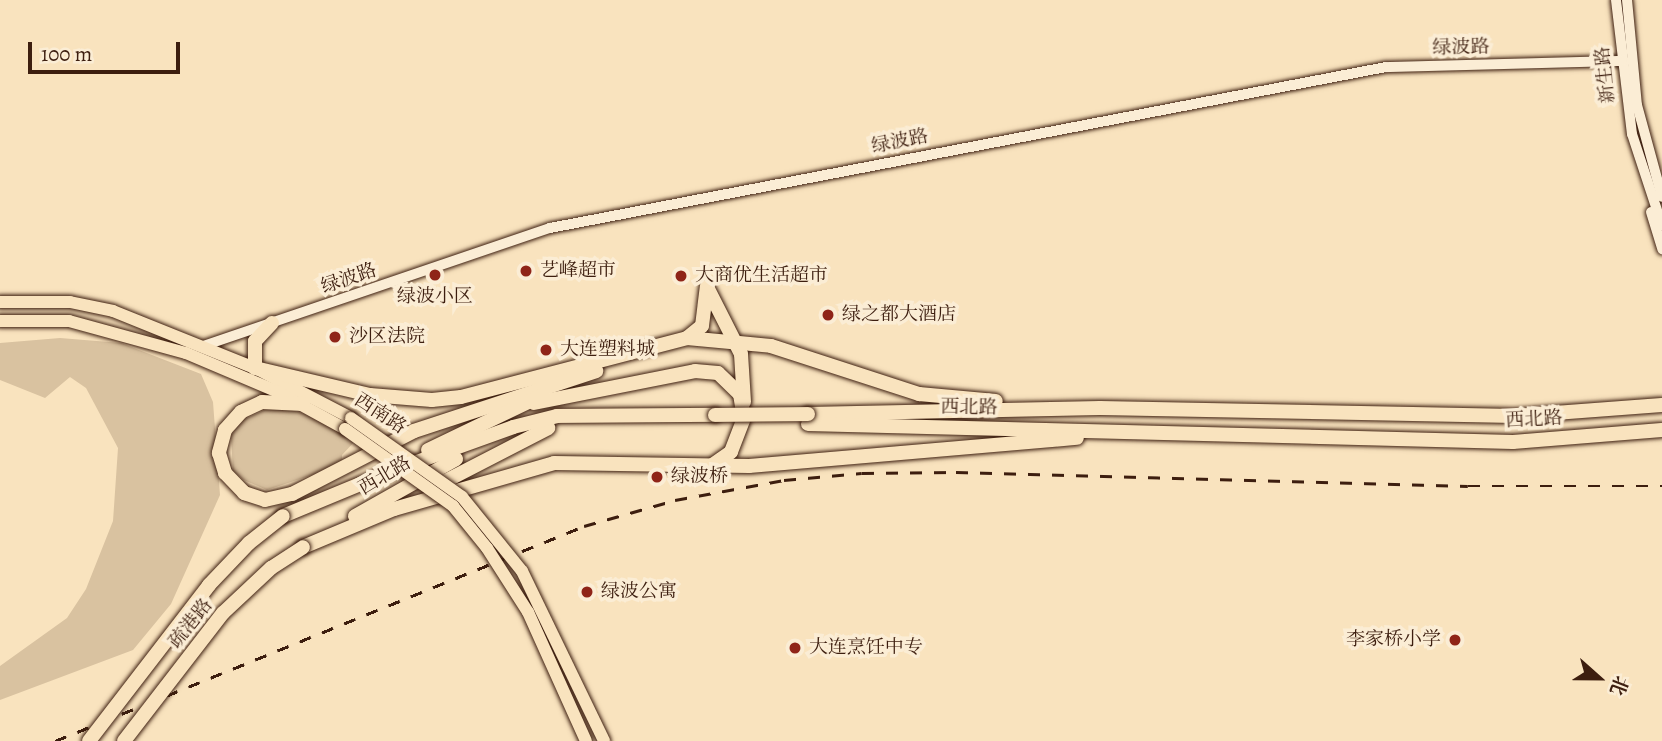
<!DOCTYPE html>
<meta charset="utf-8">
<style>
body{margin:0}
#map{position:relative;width:1662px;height:741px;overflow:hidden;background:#f9e3be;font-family:Alegreya,"Noto Serif SC",serif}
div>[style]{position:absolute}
.green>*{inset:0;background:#d9c2a0}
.roads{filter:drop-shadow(0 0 2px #3d1e0f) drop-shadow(0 0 2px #3d1e0f)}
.secondary>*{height:10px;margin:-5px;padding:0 5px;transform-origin:5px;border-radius:5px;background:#fbedd5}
.primary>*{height:12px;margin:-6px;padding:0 6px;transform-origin:6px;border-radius:6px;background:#f9e3be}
.highway>*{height:14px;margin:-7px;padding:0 7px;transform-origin:7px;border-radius:7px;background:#f9e3be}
.rail>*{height:2.5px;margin-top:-1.25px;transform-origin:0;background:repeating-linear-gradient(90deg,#3d1e0f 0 12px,transparent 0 24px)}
.bridges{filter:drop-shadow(0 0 2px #3d1e0f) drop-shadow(0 0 2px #3d1e0f)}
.primary-bridge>*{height:12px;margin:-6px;padding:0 6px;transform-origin:6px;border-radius:6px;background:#f9e3be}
.highway-bridge>*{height:14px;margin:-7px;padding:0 7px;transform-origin:7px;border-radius:7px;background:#f9e3be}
.dots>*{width:19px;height:19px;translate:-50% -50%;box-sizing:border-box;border:4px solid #fbedd5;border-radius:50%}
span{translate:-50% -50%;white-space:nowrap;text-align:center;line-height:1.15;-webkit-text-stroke:7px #fbedd5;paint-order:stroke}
.street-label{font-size:19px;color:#3d1e0f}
.poi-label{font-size:19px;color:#3d1e0f}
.left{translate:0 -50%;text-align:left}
.right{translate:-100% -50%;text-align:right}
.north{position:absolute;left:1564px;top:643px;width:70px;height:70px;-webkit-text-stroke:5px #fbedd5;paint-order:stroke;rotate:111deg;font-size:19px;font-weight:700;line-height:28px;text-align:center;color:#3d1e0f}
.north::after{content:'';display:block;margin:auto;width:24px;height:32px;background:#3d1e0f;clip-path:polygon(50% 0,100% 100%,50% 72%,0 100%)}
.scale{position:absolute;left:28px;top:42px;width:152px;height:32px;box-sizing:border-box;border:4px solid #3d1e0f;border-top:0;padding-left:9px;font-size:21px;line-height:24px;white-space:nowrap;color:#3d1e0f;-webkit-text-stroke:5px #fbedd5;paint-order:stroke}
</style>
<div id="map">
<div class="green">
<div style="clip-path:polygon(60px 338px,121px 343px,201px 374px,213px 402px,220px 495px,171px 604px,133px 650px,0 700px,0 666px,67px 618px,86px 589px,113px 521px,118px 448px,86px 388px,70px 377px,45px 398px,0 380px,0 343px)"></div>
<div style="clip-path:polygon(275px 405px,305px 414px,355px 441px,342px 455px,342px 465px,267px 490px,244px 480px,233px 471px,231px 436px,241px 421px)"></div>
</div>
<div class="roads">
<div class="secondary">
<div style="left:1616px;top:0;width:135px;rotate:83.2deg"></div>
<div style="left:1632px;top:134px;width:96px;rotate:71.8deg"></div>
<div style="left:1627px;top:0;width:105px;rotate:84.6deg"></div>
<div style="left:1637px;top:105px;width:95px;rotate:74.8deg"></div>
<div style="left:1651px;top:212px;width:39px;rotate:73deg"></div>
<div style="left:203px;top:346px;width:367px;rotate:-18.8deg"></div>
<div style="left:550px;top:228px;width:851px;rotate:-10.9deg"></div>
<div style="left:1386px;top:67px;width:236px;rotate:-1.5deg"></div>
</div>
<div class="primary">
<div style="left:0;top:302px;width:70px"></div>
<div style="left:70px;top:302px;width:44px;rotate:11.8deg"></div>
<div style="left:113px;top:311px;width:153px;rotate:21.9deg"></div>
<div style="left:255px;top:368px;width:108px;rotate:27.5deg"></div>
<div style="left:0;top:321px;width:69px"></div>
<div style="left:69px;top:321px;width:121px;rotate:15.3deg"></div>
<div style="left:186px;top:353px;width:98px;rotate:22.9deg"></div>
<div style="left:276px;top:391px;width:79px;rotate:28.8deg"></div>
</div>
<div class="highway">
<div style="left:707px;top:287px;width:75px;rotate:63.1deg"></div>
<div style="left:741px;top:354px;width:48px;rotate:86.4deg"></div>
<div style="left:272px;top:323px;width:25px;rotate:133deg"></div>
<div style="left:255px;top:341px;width:27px;rotate:90deg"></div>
<div style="left:255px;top:368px;width:118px;rotate:13.2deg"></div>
<div style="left:370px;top:395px;width:62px;rotate:4.6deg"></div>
<div style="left:432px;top:400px;width:29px;rotate:-6deg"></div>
<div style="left:461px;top:397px;width:234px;rotate:-14.6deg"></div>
<div style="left:687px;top:338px;width:19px;rotate:-39deg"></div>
<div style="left:702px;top:326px;width:39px;rotate:-83deg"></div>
<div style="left:687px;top:338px;width:84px;rotate:5.4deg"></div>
<div style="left:771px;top:346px;width:156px;rotate:18deg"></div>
<div style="left:919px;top:394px;width:77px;rotate:5.2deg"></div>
<div style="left:534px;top:403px;width:164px;rotate:-11.2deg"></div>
<div style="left:695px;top:371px;width:23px;rotate:5deg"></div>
<div style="left:718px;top:373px;width:30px;rotate:44deg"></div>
<div style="left:740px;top:394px;width:24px;rotate:81deg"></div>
<div style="left:744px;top:418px;width:36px;rotate:111deg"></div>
<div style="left:731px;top:452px;width:24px;rotate:145deg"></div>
<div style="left:303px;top:404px;width:41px;rotate:-177.2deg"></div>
<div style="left:262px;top:402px;width:23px;rotate:155deg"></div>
<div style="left:241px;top:412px;width:24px;rotate:132deg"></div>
<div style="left:225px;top:430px;width:24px;rotate:105deg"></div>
<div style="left:219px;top:453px;width:21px;rotate:73deg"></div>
<div style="left:225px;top:473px;width:28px;rotate:46deg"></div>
<div style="left:244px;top:493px;width:22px;rotate:18deg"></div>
<div style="left:265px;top:500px;width:28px;rotate:-13deg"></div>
<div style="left:292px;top:494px;width:137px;rotate:-27.3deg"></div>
<div style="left:414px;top:431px;width:192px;rotate:-18.2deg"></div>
<div style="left:808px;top:414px;width:292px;rotate:-1.2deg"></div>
<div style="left:1100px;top:408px;width:415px;rotate:1.1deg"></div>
<div style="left:1515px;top:416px;width:147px;rotate:-4.3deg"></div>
<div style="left:808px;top:424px;width:705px;rotate:1.46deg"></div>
<div style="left:1513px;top:442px;width:149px;rotate:-4.6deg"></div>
<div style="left:428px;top:450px;width:127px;rotate:-25.6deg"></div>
<div style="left:432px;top:488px;width:131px;rotate:-27.3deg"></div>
<div style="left:283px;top:516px;width:115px;rotate:-22.5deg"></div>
<div style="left:389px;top:472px;width:132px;rotate:-19.9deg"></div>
<div style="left:513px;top:427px;width:45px;rotate:-14deg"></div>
<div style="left:557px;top:416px;width:158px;rotate:-0.4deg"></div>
<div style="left:355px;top:516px;width:116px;rotate:-29.4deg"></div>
<div style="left:303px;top:547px;width:99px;rotate:-22.7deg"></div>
<div style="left:394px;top:509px;width:166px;rotate:-16deg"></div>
<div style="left:554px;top:463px;width:195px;rotate:0.9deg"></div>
<div style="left:749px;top:466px;width:329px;rotate:-4.9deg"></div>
</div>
</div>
<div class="rail">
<div style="left:55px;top:741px;width:571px;rotate:-22.12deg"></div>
<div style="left:584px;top:526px;width:95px;rotate:-15.9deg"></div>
<div style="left:675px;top:500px;width:111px;rotate:-10.4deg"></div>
<div style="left:784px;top:480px;width:78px;rotate:-5.1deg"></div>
<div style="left:862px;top:473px;width:94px;rotate:-0.6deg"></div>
<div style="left:956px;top:472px;width:512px;rotate:1.57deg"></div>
<div style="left:1468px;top:486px;width:194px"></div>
</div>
<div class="bridges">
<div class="primary-bridge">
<div style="left:351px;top:418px;width:136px;rotate:35.4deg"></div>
<div style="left:462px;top:497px;width:95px;rotate:51deg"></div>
<div style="left:522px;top:571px;width:189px;rotate:64.2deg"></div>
<div style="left:345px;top:429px;width:133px;rotate:35.5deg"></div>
<div style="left:453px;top:506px;width:54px;rotate:51deg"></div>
<div style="left:487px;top:548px;width:76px;rotate:57.4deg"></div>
<div style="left:528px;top:612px;width:141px;rotate:65.8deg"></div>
</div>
<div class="highway-bridge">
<div style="left:715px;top:415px;width:93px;rotate:-0.6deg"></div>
<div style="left:89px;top:741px;width:197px;rotate:-52.4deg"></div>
<div style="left:209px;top:585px;width:58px;rotate:-46.4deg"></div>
<div style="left:249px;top:543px;width:43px;rotate:-38.5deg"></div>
<div style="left:124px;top:741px;width:162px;rotate:-52.3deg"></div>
<div style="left:223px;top:613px;width:66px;rotate:-43.2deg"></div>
<div style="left:271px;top:568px;width:38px;rotate:-33deg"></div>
</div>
</div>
<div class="dots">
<div style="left:526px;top:271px;background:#8f2418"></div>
<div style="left:435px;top:275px;background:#8f2418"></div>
<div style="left:681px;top:276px;background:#8f2418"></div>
<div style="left:828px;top:315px;background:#8f2418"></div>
<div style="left:335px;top:337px;background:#8f2418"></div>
<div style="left:546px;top:350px;background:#8f2418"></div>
<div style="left:657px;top:477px;background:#8f2418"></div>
<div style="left:587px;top:592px;background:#8f2418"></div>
<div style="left:1455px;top:640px;background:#8f2418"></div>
<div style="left:795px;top:648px;background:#8f2418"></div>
</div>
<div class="street-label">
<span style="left:1461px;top:48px;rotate:-1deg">绿波路</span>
<span style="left:1606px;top:75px;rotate:-96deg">新生路</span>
<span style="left:900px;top:142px;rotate:-11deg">绿波路</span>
<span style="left:349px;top:279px;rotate:-19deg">绿波路</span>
<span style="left:969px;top:408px;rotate:1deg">西北路</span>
<span style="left:380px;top:414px;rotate:33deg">西南路</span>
<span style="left:1534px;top:420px;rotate:-3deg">西北路</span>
<span style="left:385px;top:476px;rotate:-31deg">西北路</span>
<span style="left:191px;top:624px;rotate:-51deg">疏港路</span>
</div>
<div class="poi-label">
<span class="left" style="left:540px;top:271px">艺峰超市</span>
<span class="left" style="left:695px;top:276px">大商优生活超市</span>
<span style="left:435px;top:297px">绿波小区</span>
<span class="left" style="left:842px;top:315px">绿之都大酒店</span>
<span class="left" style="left:349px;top:337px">沙区法院</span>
<span class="left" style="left:560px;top:350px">大连塑料城</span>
<span class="left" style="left:671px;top:477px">绿波桥</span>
<span class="left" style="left:601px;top:592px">绿波公寓</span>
<span class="right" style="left:1441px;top:640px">李家桥小学</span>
<span class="left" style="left:809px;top:648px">大连烹饪中专</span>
</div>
<div class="north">北</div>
<div class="scale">100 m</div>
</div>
